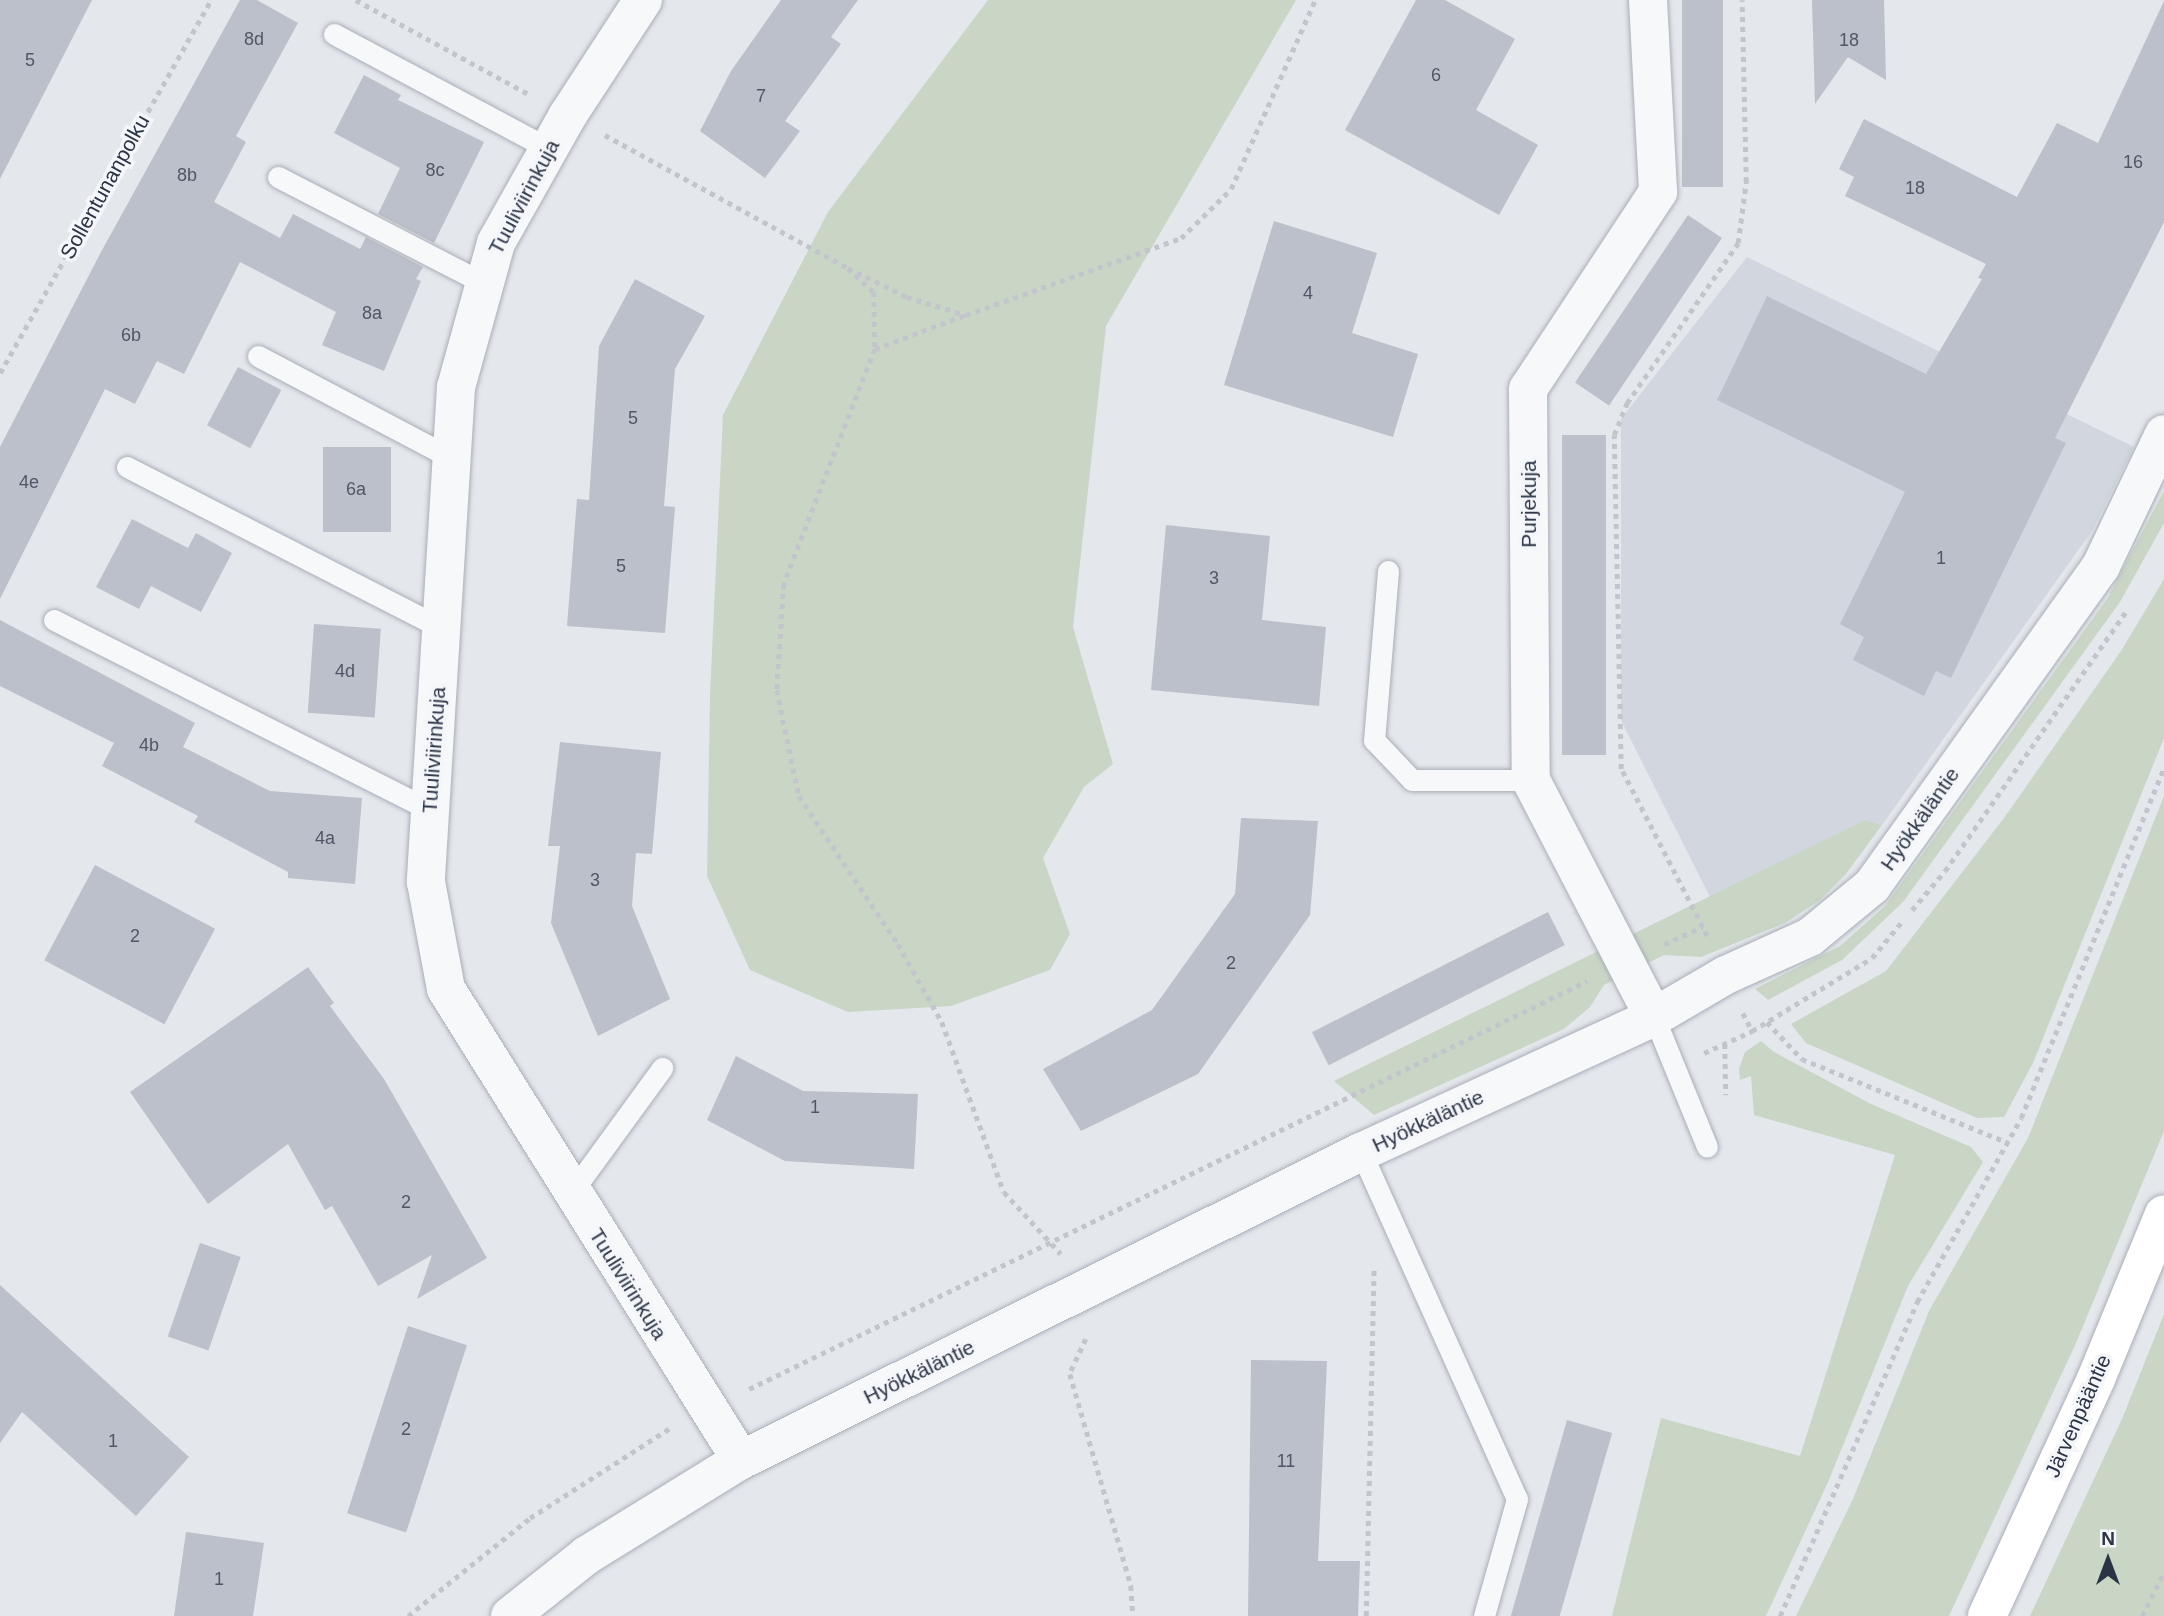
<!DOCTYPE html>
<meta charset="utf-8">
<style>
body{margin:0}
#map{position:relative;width:2164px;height:1616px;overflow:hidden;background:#e4e7ec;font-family:Helvetica,sans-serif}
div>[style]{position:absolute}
.built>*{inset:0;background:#d2d6de}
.green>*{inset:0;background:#c9d6c5}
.building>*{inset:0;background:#bbc0ca;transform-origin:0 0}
.path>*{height:4.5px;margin-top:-2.25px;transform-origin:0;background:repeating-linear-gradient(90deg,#c2c5cb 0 5px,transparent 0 10px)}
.roads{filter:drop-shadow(0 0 2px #a9aeb7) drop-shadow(0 0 2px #a9aeb7)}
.service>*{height:21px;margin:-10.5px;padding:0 10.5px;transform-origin:10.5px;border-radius:10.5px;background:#f7f8fa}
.minor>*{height:38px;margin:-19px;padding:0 19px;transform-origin:19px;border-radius:19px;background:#f7f8fa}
.secondary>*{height:38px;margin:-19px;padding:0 19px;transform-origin:19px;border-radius:19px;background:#fff}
span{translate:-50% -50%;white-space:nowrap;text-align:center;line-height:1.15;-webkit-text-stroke:7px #f4f6f9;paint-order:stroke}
.number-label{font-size:18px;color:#4f5766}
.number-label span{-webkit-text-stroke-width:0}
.street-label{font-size:21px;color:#2b3445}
.north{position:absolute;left:2073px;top:1525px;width:70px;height:70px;-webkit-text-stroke:5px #f4f6f9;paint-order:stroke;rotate:0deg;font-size:19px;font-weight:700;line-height:28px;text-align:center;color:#2b3445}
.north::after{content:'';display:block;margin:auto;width:24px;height:32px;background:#2b3445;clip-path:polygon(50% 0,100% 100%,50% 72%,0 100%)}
</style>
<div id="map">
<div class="built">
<div style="clip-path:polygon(1747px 257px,2134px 447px,2092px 531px,1882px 825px,1865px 820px,1711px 899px,1621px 720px,1621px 419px)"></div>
</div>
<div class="green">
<div style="clip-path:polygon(988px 0,1296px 0,1106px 326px,1073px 627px,1113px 764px,1084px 787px,1043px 858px,1070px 934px,1050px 970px,951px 1006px,848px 1012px,750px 970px,707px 876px,710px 695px,723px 415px,828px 212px)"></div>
<div style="clip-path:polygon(2164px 491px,2164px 523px,2120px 602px,1903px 902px,1842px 960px,1768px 1000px,1755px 989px,1840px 946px,1885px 906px,2107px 599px)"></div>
<div style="clip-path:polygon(2164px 579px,2164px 738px,2033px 1063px,2004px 1117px,1977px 1118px,1806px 1043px,1791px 1024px,1886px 971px,2004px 818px,2121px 651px)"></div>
<div style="clip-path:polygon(2164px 796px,2164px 1131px,2076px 1343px,1949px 1616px,1796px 1616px,1853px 1499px,1929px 1311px,2028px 1138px)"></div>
<div style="clip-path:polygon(1865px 820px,1882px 825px,1846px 874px,1820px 900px,1785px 923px,1701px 957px,1664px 955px,1604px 985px,1590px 1007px,1564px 1029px,1374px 1115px,1334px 1081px)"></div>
<div style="clip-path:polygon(1761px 1041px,1774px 1052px,1871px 1104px,1971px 1147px,1983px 1162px,1908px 1286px,1828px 1482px,1766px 1616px,1612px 1616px,1661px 1418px,1800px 1456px,1895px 1155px,1754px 1115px,1751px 1076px,1740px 1080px,1739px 1069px,1745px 1052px)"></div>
<div style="clip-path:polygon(2164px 1314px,2164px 1616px,2030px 1616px,2122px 1419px)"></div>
</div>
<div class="building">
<div style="clip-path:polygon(0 0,92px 0,0 179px)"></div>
<div style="clip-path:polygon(240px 0,257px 0,298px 23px,236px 136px,246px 142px,214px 202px,280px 238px,293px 214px,360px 249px,366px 237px,423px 267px,416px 279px,421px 281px,384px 371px,322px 345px,336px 312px,240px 262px,184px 374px,157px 361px,135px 404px,105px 389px,0 599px,0 447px,101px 252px)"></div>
<div style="clip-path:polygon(781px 0,858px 0,831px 37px,841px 44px,785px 121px,800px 131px,765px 178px,700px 131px,731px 71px)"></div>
<div style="clip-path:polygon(1416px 0,1445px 0,1515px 39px,1476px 110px,1538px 145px,1499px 215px,1345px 130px)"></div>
<div style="left:1682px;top:0;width:41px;height:187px"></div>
<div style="clip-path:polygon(1812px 0,1884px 0,1886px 80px,1848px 57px,1815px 104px)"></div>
<div style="clip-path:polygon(2164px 1px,2164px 222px,2055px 438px,2066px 443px,1951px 678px,1936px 671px,1924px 696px,1853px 660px,1864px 637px,1840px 624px,1905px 492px,1717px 400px,1767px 296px,1926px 374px,1982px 279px,1978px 278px,1986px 264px,1845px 196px,1854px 177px,1839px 169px,1864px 119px,2017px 197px,2057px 123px,2098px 143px)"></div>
<div style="clip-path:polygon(364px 75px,401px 95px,398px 100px,484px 142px,434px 243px,378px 214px,400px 168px,334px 133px)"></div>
<div style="left:1688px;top:215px;width:41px;height:202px;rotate:34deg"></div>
<div style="clip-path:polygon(1274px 221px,1377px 253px,1352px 333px,1418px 354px,1393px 437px,1224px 385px)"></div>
<div style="clip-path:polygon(635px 279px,705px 316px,675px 369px,664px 506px,675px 507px,665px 633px,567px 626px,577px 499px,589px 500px,599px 346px)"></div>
<div style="left:238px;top:367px;width:49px;height:66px;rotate:28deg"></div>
<div style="left:1562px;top:435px;width:44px;height:320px"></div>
<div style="left:323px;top:447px;width:68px;height:85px"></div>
<div style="clip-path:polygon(132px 519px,188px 548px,196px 533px,232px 553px,201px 612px,151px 586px,139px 609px,96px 587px)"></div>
<div style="clip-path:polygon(1166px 525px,1270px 536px,1262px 620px,1326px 627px,1319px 706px,1151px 690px)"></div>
<div style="clip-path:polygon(0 620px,195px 723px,183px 747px,270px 791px,362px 798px,355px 884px,288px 878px,288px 872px,194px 822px,198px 816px,102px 766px,114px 743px,0 686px)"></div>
<div style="left:314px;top:624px;width:67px;height:89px;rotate:4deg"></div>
<div style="clip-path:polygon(560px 742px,661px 752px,652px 854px,636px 853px,632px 906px,670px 999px,598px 1036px,551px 923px,560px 846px,548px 846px)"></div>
<div style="clip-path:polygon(1241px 818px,1318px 821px,1310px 915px,1198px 1074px,1081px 1131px,1043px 1069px,1152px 1010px,1235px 894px)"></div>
<div style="left:95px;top:865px;width:136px;height:108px;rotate:28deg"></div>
<div style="left:1548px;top:912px;width:37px;height:265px;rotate:63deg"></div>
<div style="clip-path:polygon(308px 967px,334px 1003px,330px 1006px,384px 1079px,487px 1258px,417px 1299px,432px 1255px,378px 1286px,332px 1206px,325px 1210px,288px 1144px,208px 1204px,130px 1092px)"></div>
<div style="clip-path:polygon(736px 1056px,803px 1091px,918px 1094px,914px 1169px,785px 1161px,707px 1120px)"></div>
<div style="left:200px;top:1243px;width:43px;height:99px;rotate:19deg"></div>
<div style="clip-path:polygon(0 1285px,189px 1457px,136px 1516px,22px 1412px,0 1443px)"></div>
<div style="left:408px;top:1326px;width:62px;height:197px;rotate:18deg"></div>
<div style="clip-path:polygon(1251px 1360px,1327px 1361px,1318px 1561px,1360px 1561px,1358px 1616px,1248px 1616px)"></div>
<div style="left:1567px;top:1420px;width:47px;height:204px;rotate:16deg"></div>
<div style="clip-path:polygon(186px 1532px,264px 1543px,253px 1616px,174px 1616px)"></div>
</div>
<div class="path">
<div style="left:356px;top:0;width:198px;rotate:28.6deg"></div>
<div style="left:605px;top:135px;width:277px;rotate:28.7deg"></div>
<div style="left:848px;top:268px;width:66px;rotate:26.2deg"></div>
<div style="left:907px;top:297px;width:62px;rotate:17deg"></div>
<div style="left:966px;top:315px;width:228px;rotate:-19.7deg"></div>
<div style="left:1181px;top:238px;width:70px;rotate:-44.4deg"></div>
<div style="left:1231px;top:189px;width:207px;rotate:-66deg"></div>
<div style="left:848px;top:268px;width:35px;rotate:43deg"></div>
<div style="left:874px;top:292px;width:57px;rotate:89deg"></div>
<div style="left:875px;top:349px;width:252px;rotate:111.2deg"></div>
<div style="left:784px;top:584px;width:106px;rotate:93.8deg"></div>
<div style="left:777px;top:690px;width:108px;rotate:78.3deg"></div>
<div style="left:799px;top:796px;width:178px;rotate:56.2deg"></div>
<div style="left:898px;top:944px;width:90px;rotate:60.6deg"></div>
<div style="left:942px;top:1022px;width:181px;rotate:70deg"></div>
<div style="left:1004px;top:1192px;width:84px;rotate:47.4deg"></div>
<div style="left:875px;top:349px;width:96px;rotate:-20.7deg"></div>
<div style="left:0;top:373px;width:429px;rotate:-60.5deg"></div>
<div style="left:1912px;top:910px;width:51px;rotate:-49.8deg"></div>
<div style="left:1945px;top:871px;width:315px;rotate:-55.1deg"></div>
<div style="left:1707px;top:936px;width:188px;rotate:-117.2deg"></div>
<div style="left:1621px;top:769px;width:334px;rotate:-91.2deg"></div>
<div style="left:1614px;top:435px;width:35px;rotate:-68deg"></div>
<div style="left:1627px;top:403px;width:195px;rotate:-55.2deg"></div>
<div style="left:1738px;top:243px;width:62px;rotate:-82.5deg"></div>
<div style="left:1746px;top:182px;width:182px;rotate:-91.3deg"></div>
<div style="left:1664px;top:944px;width:42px;rotate:-24.1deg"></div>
<div style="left:1743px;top:1013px;width:20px;rotate:63deg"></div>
<div style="left:1767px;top:1022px;width:51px;rotate:46.6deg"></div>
<div style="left:1802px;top:1059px;width:223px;rotate:22.1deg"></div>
<div style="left:1725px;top:1044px;width:51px;rotate:88.9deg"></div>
<div style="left:1704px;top:1053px;width:53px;rotate:-24.6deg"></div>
<div style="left:1752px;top:1031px;width:140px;rotate:-31.3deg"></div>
<div style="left:1872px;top:958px;width:50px;rotate:-50.6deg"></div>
<div style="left:1086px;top:1339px;width:38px;rotate:115deg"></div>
<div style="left:1070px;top:1374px;width:221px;rotate:73.9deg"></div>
<div style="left:1131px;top:1586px;width:30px;rotate:86deg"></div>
<div style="left:749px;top:1389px;width:932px;rotate:-25.96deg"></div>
<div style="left:408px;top:1616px;width:156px;rotate:-38.8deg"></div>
<div style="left:530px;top:1518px;width:169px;rotate:-32.7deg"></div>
<div style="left:1366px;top:1616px;width:346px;rotate:-88.7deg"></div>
<div style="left:1780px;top:1616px;width:343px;rotate:-66.4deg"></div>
<div style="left:1917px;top:1302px;width:211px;rotate:-60.5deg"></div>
<div style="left:2021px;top:1118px;width:379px;rotate:-67.8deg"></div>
<div style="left:2142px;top:1616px;width:49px;rotate:-63.4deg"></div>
</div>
<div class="roads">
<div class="service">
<div style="left:334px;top:34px;width:244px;rotate:28.1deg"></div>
<div style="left:278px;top:177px;width:231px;rotate:27.3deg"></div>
<div style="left:258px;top:356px;width:221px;rotate:27.8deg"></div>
<div style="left:127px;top:467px;width:353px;rotate:27.1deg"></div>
<div style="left:1388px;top:571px;width:170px;rotate:94.7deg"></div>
<div style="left:1374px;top:740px;width:55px;rotate:46.5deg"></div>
<div style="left:1412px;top:780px;width:119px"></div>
<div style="left:54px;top:620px;width:421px;rotate:26.8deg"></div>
<div style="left:1654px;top:1017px;width:140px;rotate:67.8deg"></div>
<div style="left:1361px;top:1152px;width:380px;rotate:65.8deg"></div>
<div style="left:1517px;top:1499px;width:122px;rotate:105.8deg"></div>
<div style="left:571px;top:1193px;width:155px;rotate:-53.9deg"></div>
</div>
<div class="minor">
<div style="left:643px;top:0;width:137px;rotate:123.1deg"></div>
<div style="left:568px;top:115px;width:147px;rotate:119.4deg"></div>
<div style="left:496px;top:243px;width:149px;rotate:105.5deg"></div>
<div style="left:456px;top:387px;width:496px;rotate:93.5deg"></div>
<div style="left:426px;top:882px;width:109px;rotate:79.4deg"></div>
<div style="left:446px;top:989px;width:556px;rotate:57.94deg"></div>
<div style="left:1648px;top:0;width:192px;rotate:87deg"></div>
<div style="left:1658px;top:192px;width:236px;rotate:123.4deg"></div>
<div style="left:1528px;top:389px;width:391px;rotate:89.6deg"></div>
<div style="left:1531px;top:780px;width:267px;rotate:62.6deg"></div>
<div style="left:510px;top:1616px;width:98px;rotate:-38.4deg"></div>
<div style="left:587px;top:1555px;width:181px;rotate:-31.7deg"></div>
<div style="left:741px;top:1460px;width:692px;rotate:-26.42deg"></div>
<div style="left:1361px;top:1152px;width:323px;rotate:-24.7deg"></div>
<div style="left:1654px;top:1017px;width:83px;rotate:-30.3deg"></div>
<div style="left:1726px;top:975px;width:92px;rotate:-24.3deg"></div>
<div style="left:1810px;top:937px;width:80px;rotate:-39.4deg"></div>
<div style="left:1872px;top:886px;width:393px;rotate:-54.4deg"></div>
<div style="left:2101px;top:566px;width:146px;rotate:-64.5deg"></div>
</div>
<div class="secondary">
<div style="left:1987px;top:1616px;width:261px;rotate:-65.3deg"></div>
<div style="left:2096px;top:1379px;width:178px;rotate:-67.6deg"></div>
</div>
</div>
<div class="number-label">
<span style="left:254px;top:39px">8d</span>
<span style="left:1849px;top:40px">18</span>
<span style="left:30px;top:60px">5</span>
<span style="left:1436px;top:75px">6</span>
<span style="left:761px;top:96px">7</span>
<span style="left:2133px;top:162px">16</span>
<span style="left:435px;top:170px">8c</span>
<span style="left:187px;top:175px">8b</span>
<span style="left:1915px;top:188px">18</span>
<span style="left:1308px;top:293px">4</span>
<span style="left:372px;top:313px">8a</span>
<span style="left:131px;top:335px">6b</span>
<span style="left:633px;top:418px">5</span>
<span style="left:29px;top:482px">4e</span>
<span style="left:356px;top:489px">6a</span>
<span style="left:1941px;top:558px">1</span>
<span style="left:621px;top:566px">5</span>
<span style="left:1214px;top:578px">3</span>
<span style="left:345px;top:671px">4d</span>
<span style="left:149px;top:745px">4b</span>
<span style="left:325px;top:838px">4a</span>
<span style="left:595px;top:880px">3</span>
<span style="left:135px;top:936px">2</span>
<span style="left:1231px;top:963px">2</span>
<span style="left:815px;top:1107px">1</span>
<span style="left:406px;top:1202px">2</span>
<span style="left:406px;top:1429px">2</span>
<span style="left:113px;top:1441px">1</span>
<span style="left:1286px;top:1461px">11</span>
<span style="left:219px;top:1579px">1</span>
</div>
<div class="street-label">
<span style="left:105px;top:187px;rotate:-61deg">Sollentunanpolku</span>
<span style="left:524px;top:197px;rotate:-62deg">Tuuliviirinkuja</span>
<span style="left:1529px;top:504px;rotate:-90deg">Purjekuja</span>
<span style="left:434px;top:750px;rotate:-86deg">Tuuliviirinkuja</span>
<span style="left:1920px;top:819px;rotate:-55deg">Hyökkäläntie</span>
<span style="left:1428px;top:1121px;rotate:-25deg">Hyökkäläntie</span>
<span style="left:628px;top:1284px;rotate:58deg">Tuuliviirinkuja</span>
<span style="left:919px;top:1372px;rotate:-26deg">Hyökkäläntie</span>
<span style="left:2078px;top:1416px;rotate:-66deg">Järvenpääntie</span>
</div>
<div class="north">N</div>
</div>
